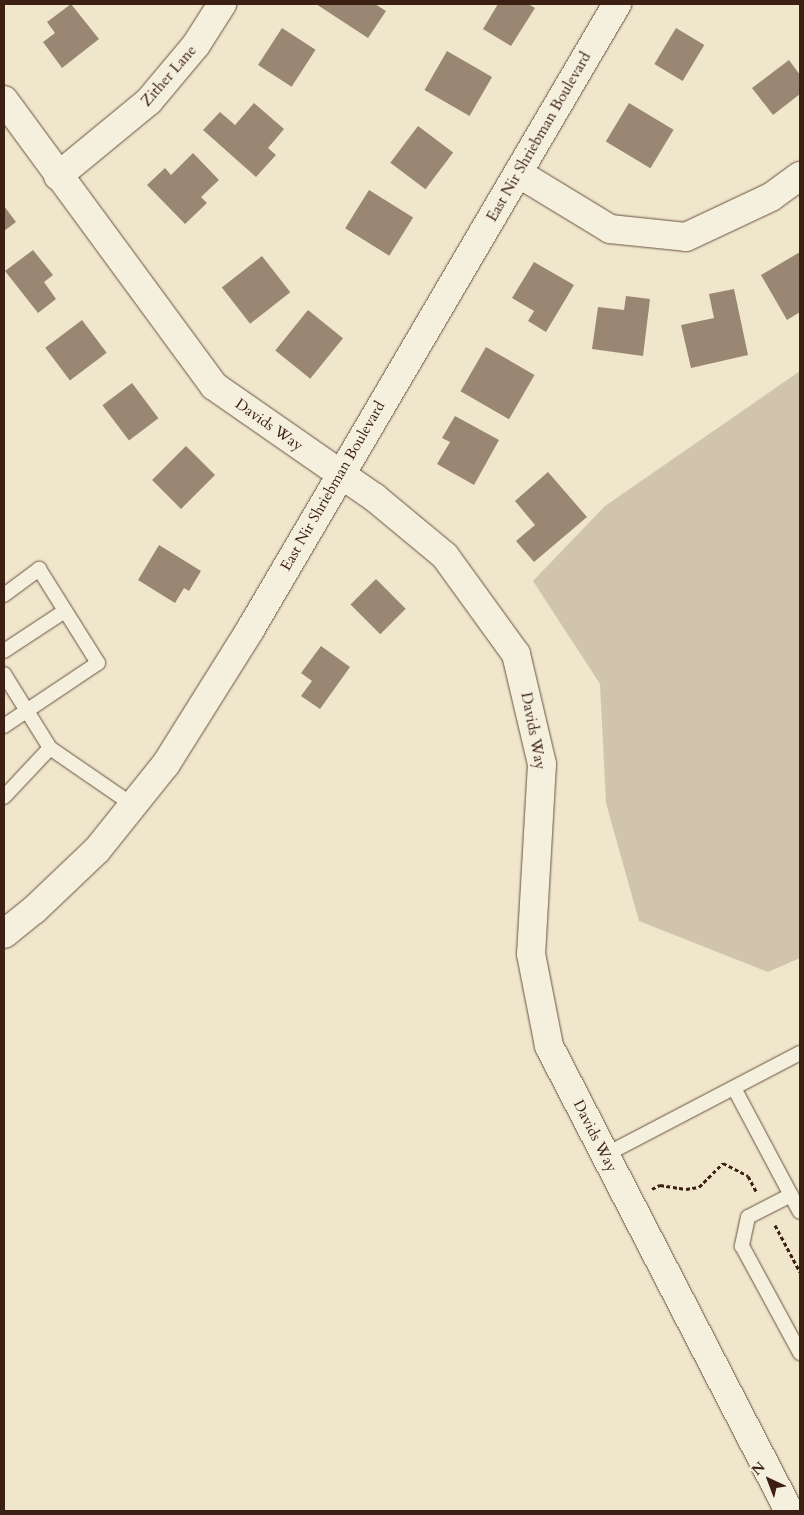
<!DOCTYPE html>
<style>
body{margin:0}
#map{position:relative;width:804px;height:1515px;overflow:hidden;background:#f0e6cb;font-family:Cardo,serif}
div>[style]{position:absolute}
.green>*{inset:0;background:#d1c4ac}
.building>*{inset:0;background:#9a8773;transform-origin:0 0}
.path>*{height:3px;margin-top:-1.5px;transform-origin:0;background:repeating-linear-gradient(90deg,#3c2013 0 4px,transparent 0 6.5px)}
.roads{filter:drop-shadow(0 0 1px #695241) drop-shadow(0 0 1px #695241)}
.lane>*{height:14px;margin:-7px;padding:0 7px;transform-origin:7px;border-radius:7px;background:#f5efdd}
.street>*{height:28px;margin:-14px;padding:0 14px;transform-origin:14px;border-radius:14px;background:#f5efdd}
span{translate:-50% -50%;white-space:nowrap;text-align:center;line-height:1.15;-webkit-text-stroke:4px #f5efdd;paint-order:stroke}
.street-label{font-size:15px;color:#3c2013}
.frame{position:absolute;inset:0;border:5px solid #3c2013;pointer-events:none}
.north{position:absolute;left:744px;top:1455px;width:50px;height:50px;-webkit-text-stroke:4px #f5efdd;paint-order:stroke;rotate:317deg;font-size:14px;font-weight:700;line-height:20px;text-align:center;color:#3c2013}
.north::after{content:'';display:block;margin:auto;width:18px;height:22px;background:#3c2013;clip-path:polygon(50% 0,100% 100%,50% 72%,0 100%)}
</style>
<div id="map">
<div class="green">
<div style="clip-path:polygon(800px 371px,800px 958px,768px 972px,639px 921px,606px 803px,600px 684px,533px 581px,605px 506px)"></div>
</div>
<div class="building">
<div style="clip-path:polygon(71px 4px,99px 39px,62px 68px,43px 42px,55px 33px,47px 22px)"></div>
<div style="clip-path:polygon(316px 4px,375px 4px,386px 11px,368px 38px)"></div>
<div style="clip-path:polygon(498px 4px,528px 4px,535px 8px,511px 46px,483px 29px)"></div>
<div style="left:282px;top:28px;width:40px;height:44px;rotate:33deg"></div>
<div style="left:676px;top:28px;width:33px;height:42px;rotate:31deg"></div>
<div style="left:447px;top:51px;width:52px;height:45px;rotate:30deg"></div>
<div style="clip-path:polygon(789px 60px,800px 75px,800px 94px,773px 115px,752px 88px)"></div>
<div style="clip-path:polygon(254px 103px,284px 129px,268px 148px,276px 155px,256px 177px,203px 130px,220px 112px,235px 125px)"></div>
<div style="left:629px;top:103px;width:52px;height:45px;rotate:31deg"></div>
<div style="left:418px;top:126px;width:44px;height:46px;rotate:37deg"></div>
<div style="clip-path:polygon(193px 153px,219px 180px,201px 197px,207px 203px,185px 224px,147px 185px,165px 168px,171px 175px)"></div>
<div style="left:369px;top:190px;width:52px;height:45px;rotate:32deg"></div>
<div style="clip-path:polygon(4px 206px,16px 222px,4px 231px)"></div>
<div style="clip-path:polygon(33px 250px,53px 275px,44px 282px,56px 299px,38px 313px,5px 271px)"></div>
<div style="clip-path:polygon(800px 252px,800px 312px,787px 320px,761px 275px)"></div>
<div style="left:262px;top:256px;width:46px;height:51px;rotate:52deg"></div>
<div style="clip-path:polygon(534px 262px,574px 285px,546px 332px,528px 321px,534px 311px,512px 298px)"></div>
<div style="clip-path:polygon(734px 289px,748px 355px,691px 368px,681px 325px,714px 318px,709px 294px)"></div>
<div style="clip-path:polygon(626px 296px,650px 299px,643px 356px,592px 349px,598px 307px,624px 310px)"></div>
<div style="left:308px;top:310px;width:45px;height:52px;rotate:39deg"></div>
<div style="left:82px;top:320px;width:41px;height:46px;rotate:53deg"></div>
<div style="left:486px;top:347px;width:56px;height:51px;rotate:30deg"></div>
<div style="left:132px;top:383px;width:44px;height:37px;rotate:53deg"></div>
<div style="clip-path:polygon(455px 416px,499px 440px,474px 485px,437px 464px,450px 442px,442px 438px)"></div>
<div style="left:186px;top:446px;width:41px;height:48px;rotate:45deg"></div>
<div style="clip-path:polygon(548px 472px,587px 517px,534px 562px,516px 541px,535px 525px,515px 501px)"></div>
<div style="clip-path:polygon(159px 545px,201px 571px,189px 591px,184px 588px,175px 603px,138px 580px)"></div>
<div style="left:376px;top:579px;width:42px;height:36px;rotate:45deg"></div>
<div style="clip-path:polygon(321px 646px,350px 667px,320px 709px,301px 696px,312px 681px,301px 673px)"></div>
</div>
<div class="path">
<div style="left:652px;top:1189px;width:9px;rotate:-27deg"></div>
<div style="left:660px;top:1185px;width:26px;rotate:9deg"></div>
<div style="left:686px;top:1189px;width:13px;rotate:-9deg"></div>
<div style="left:699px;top:1187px;width:34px;rotate:-45deg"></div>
<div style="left:723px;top:1163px;width:28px;rotate:27deg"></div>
<div style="left:748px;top:1176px;width:19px;rotate:62deg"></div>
<div style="left:775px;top:1225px;width:53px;rotate:62deg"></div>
</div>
<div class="roads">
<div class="lane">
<div style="left:4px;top:595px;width:44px;rotate:-36.6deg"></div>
<div style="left:39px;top:569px;width:111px;rotate:57.9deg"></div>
<div style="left:98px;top:663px;width:113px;rotate:146.2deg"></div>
<div style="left:4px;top:651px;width:73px;rotate:-33.3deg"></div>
<div style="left:4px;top:674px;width:87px;rotate:58.1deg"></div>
<div style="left:4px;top:797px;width:67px;rotate:-46.8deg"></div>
<div style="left:50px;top:748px;width:101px;rotate:34.5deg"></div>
<div style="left:734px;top:1088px;width:140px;rotate:62deg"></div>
<div style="left:605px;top:1155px;width:220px;rotate:-27.6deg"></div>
<div style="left:791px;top:1195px;width:48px;rotate:152.9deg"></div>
<div style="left:748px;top:1217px;width:30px;rotate:102deg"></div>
<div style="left:742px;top:1246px;width:122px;rotate:61.5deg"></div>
</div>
<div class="street">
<div style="left:4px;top:100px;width:355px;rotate:53.7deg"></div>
<div style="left:214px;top:386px;width:195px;rotate:34.8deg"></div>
<div style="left:374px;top:497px;width:92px;rotate:39.7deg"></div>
<div style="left:445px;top:556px;width:121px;rotate:54.1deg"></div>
<div style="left:516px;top:654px;width:113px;rotate:76.7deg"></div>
<div style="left:542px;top:764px;width:190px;rotate:93.3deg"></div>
<div style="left:531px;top:954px;width:94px;rotate:78.9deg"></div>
<div style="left:549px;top:1046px;width:523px;rotate:62.7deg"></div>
<div style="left:518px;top:173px;width:108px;rotate:31.3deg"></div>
<div style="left:610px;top:229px;width:76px;rotate:6deg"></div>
<div style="left:686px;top:237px;width:94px;rotate:-25.2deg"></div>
<div style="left:771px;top:197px;width:36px;rotate:-36deg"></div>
<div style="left:58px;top:176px;width:118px;rotate:-39.5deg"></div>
<div style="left:149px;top:101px;width:73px;rotate:-50deg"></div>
<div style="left:196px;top:45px;width:49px;rotate:-57.6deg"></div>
<div style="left:4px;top:934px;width:38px;rotate:-39deg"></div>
<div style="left:34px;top:910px;width:87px;rotate:-43.6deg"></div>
<div style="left:97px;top:850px;width:110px;rotate:-51.3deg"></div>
<div style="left:166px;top:764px;width:158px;rotate:-57.9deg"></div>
<div style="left:250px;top:630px;width:726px;rotate:-59.62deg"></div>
</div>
</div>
<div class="street-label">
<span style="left:169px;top:76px;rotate:-49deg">Zither Lane</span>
<span style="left:539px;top:137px;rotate:-60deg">East Nir Shriebman Boulevard</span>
<span style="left:269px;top:425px;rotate:35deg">Davids Way</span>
<span style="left:333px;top:486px;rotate:-60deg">East Nir Shriebman Boulevard</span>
<span style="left:533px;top:731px;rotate:79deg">Davids Way</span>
<span style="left:595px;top:1136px;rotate:63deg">Davids Way</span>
</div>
<div class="frame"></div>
<div class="north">N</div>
</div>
